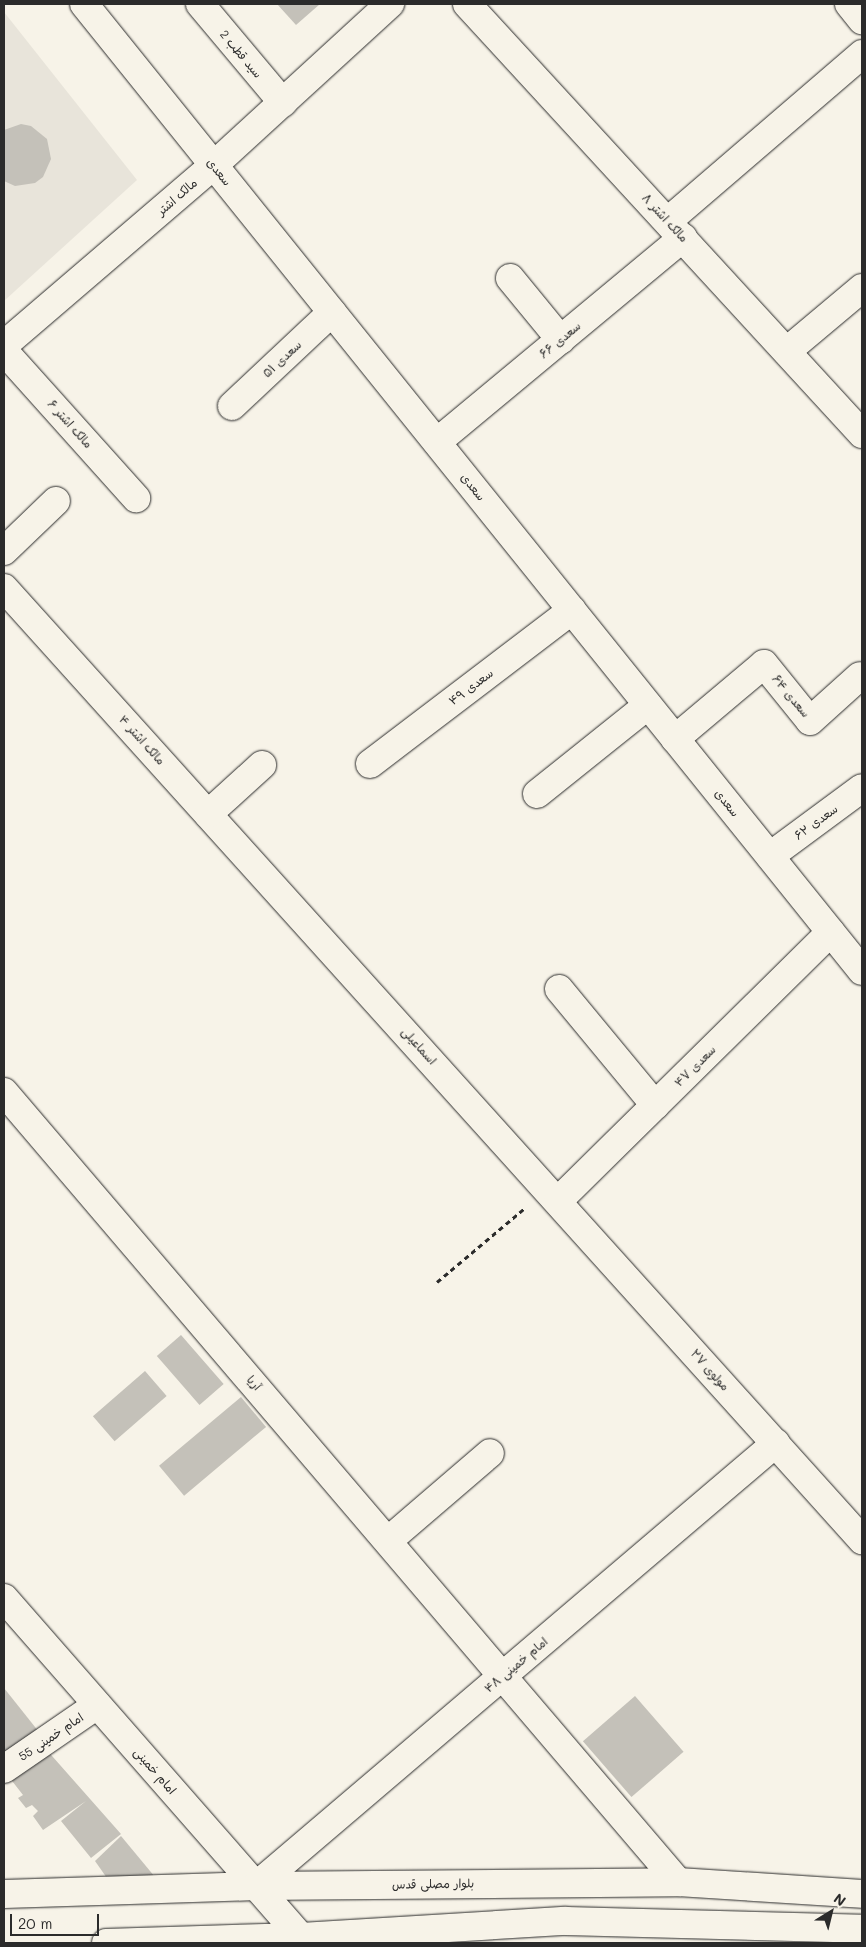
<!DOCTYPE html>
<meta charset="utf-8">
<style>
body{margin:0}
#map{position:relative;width:866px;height:1947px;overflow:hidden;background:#f7f3e8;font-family:Mali,"Playpen Sans Arabic",sans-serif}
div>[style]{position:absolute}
.built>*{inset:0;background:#e8e4da}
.building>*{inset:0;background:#c4c1b9;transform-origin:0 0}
.path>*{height:3px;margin-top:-1.5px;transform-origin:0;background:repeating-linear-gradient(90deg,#2b2b2b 0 5px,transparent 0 9px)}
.roads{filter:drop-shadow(0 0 1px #2b2b2b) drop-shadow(0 0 1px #2b2b2b)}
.minor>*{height:28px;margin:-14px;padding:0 14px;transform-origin:14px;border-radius:14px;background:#f7f3e8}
.major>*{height:28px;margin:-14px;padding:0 14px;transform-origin:14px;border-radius:14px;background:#f7f3e8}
span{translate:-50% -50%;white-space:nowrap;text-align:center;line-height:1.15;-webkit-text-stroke:5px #f7f3e8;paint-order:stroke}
.street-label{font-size:12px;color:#2b2b2b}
.frame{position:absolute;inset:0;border:5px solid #2b2b2b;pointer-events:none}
.north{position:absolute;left:806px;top:1887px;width:50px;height:50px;-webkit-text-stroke:4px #f7f3e8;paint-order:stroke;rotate:36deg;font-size:14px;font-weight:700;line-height:20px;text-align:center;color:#2b2b2b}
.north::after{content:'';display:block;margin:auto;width:18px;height:22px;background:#2b2b2b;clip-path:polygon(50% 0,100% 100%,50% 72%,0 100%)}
.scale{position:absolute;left:10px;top:1914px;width:89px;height:22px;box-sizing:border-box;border:2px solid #2b2b2b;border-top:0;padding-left:6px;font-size:15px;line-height:18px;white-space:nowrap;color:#2b2b2b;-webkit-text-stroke:4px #f7f3e8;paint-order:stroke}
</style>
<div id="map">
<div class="built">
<div style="clip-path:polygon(4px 12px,137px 180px,4px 301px)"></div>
</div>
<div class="building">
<div style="clip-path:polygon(277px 4px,320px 4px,296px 25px)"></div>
<div style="clip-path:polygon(21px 124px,31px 126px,47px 139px,51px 159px,43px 177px,35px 183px,15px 186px,4px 181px,4px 130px)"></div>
<div style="left:181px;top:1335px;width:65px;height:32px;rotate:49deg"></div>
<div style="left:145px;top:1371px;width:33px;height:69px;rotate:49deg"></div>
<div style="left:241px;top:1397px;width:39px;height:107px;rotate:50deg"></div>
<div style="clip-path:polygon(4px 1688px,39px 1732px,4px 1755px)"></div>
<div style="left:635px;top:1696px;width:74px;height:69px;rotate:49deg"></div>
<div style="clip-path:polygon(45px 1748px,121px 1834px,91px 1858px,61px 1821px,86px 1801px,43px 1830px,33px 1816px,38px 1811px,32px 1805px,26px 1808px,18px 1798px,23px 1795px,9px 1777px)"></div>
<div style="clip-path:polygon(121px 1836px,155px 1877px,109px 1881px,95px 1861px)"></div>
</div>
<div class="path">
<div style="left:437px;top:1282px;width:115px;rotate:-40.1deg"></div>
</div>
<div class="roads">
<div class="minor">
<div style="left:200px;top:4px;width:129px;rotate:50deg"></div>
<div style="left:467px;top:4px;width:584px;rotate:47.43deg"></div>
<div style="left:849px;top:4px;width:21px;rotate:51deg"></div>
<div style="left:668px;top:221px;width:256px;rotate:-40.7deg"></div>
<div style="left:510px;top:278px;width:80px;rotate:50.6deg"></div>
<div style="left:4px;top:345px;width:277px;rotate:-40.6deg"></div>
<div style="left:214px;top:165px;width:239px;rotate:-42.5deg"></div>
<div style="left:4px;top:351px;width:198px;rotate:48.1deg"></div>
<div style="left:787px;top:351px;width:98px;rotate:-40deg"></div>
<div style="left:232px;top:406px;width:137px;rotate:-43.2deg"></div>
<div style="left:437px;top:442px;width:320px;rotate:-39.7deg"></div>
<div style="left:4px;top:551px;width:72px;rotate:-43.9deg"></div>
<div style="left:4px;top:588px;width:1282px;rotate:47.97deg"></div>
<div style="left:675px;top:739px;width:116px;rotate:-40.1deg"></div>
<div style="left:764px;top:664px;width:73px;rotate:51.1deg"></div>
<div style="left:810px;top:721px;width:67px;rotate:-42deg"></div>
<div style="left:370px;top:764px;width:254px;rotate:-37.3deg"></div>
<div style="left:537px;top:794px;width:142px;rotate:-38.7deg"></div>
<div style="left:208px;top:814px;width:73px;rotate:-42.2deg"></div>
<div style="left:770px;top:856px;width:114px;rotate:-36.5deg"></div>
<div style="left:559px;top:989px;width:151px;rotate:50.4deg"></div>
<div style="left:4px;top:1092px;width:1038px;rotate:49.53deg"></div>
<div style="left:558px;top:1201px;width:383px;rotate:-44.6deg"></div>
<div style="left:389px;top:1540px;width:133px;rotate:-40.7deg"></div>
<div style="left:4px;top:1769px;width:113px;rotate:-34.5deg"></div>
<div style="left:256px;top:1886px;width:683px;rotate:-40.43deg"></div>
</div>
<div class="major">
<div style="left:84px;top:4px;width:1241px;rotate:51.18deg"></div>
<div style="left:4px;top:1598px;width:459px;rotate:48.8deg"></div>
<div style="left:4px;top:1894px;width:252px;rotate:-1.8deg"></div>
<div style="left:256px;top:1886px;width:422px;rotate:-0.5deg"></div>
<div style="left:678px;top:1882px;width:184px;rotate:3.7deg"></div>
<div style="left:106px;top:1943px;width:195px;rotate:-1.8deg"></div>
<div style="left:301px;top:1937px;width:265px;rotate:-3.5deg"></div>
<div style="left:566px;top:1921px;width:296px;rotate:1.5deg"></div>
</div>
</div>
<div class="street-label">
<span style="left:241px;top:54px;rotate:50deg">سید قطب 2</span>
<span style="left:219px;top:172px;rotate:51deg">سعدی</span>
<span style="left:177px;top:197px;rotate:-41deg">مالک اشتر</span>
<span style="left:665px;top:218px;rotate:47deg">مالک اشتر ۸</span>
<span style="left:560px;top:340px;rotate:-40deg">سعدی ۶۶</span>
<span style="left:282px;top:359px;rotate:-43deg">سعدی ۵۱</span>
<span style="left:70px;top:424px;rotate:48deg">مالک اشتر ۶</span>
<span style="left:473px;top:487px;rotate:51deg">سعدی</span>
<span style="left:471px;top:687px;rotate:-37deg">سعدی ۴۹</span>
<span style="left:791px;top:696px;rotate:50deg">سعدی ۶۴</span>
<span style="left:142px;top:740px;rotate:48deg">مالک اشتر ۴</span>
<span style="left:727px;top:803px;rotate:51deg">سعدی</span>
<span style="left:816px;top:822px;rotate:-36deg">سعدی ۶۲</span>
<span style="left:419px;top:1046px;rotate:48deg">اسماعیلی</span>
<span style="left:695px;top:1066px;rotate:-45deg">سعدی ۴۷</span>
<span style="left:710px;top:1370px;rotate:48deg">مولوی ۲۷</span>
<span style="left:254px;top:1383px;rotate:49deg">آریا</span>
<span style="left:516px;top:1665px;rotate:-40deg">امام خمینی ۴۸</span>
<span style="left:51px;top:1737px;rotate:-34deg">امام خمینی 55</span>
<span style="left:155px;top:1771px;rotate:49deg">امام خمینی</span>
<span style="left:433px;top:1884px;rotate:-1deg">بلوار مصلی قدس</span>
</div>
<div class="frame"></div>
<div class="north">N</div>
<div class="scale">20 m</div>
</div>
